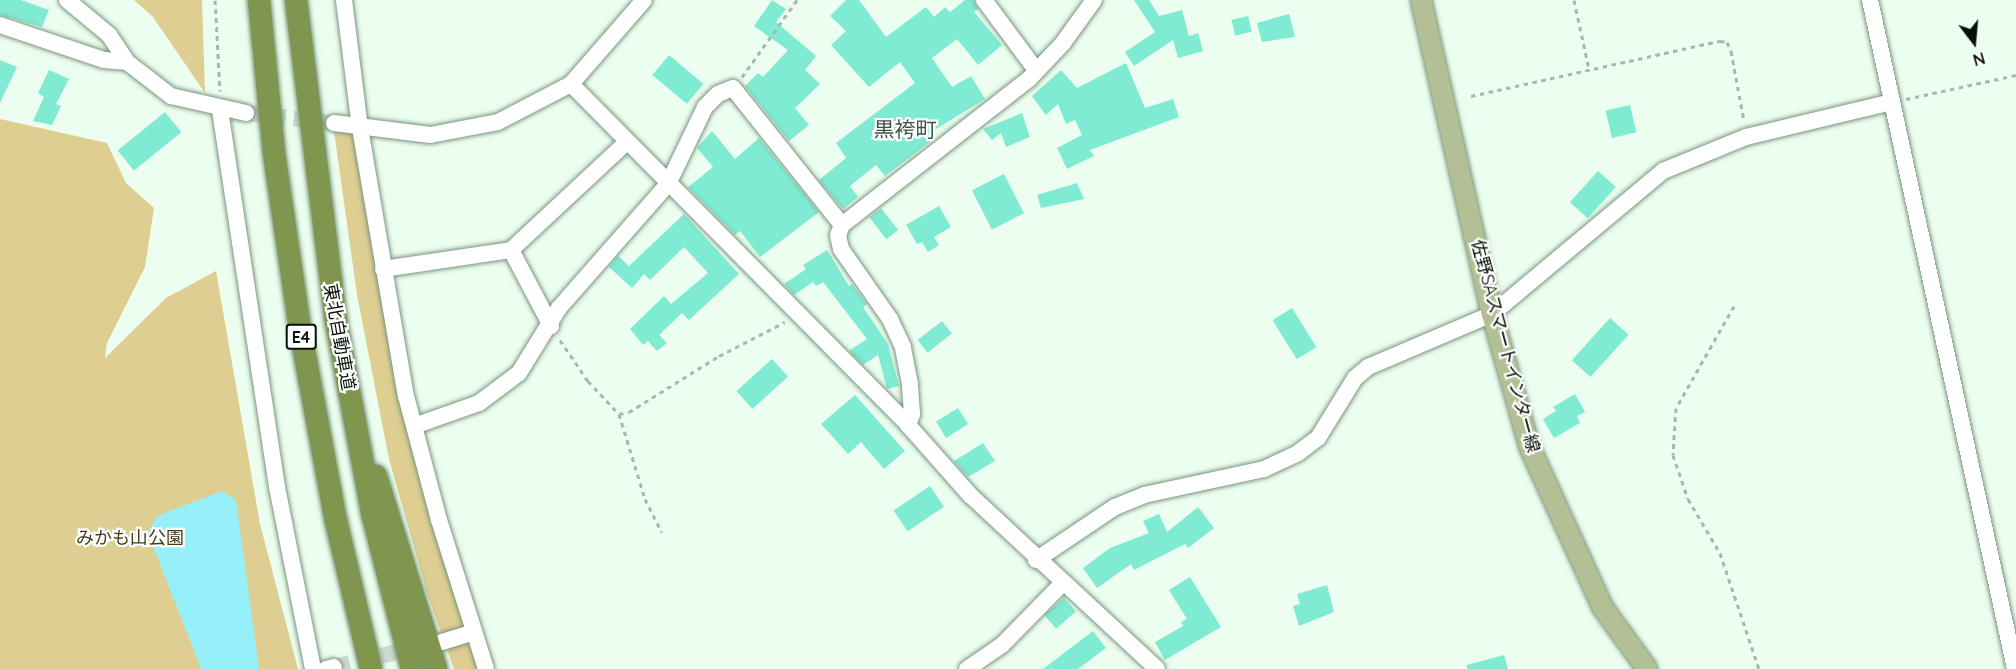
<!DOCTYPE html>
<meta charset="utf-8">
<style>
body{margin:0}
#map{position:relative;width:2016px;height:669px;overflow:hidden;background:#ecfeef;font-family:Quicksand,"Noto Sans JP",sans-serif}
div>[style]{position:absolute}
.green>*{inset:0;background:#dece91}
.water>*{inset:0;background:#97eff9}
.building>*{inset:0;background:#7febd3;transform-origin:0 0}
.minor-tunnel>*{height:16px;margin-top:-8px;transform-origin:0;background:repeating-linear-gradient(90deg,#cadacc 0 16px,transparent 0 24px)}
.path>*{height:3px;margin-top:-1.5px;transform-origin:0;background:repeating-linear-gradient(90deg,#a7b7aa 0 4.5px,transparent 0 9px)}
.roads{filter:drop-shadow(0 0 2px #79957e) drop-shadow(0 0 2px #79957e)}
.minor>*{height:16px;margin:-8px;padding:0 8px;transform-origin:8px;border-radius:8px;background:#fff}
.major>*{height:20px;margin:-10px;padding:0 10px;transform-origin:10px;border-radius:10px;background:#b3bf94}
.highway>*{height:22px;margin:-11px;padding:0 11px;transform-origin:11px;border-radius:11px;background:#80954d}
span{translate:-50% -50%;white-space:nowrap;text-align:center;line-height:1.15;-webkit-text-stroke:4.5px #fff;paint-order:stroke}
.shield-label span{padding:2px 4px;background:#fff;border:2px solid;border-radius:4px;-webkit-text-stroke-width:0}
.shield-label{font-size:16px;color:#071109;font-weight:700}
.street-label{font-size:18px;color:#071109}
.park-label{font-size:18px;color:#443b16}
.quarter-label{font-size:21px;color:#3d5642}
.north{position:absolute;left:1944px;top:12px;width:60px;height:60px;-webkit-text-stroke:4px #fff;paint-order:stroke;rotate:164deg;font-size:16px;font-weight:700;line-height:24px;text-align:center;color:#071109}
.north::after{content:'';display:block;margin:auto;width:21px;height:27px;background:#071109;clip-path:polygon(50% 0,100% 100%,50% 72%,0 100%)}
</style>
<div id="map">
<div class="green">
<div style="clip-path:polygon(134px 0,202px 0,205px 93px,153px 17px)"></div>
<div style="clip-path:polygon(0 119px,107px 143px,126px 183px,154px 208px,145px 267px,107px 343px,105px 358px,166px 298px,216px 271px,260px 524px,298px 669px,0 669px)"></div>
<div style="clip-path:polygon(334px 131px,350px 133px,360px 142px,398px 391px,481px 669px,454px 669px,427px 593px,389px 459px,357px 295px)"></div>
</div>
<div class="water">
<div style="clip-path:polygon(222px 491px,236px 500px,259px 669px,201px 669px,148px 533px,157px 516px)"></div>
</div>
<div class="building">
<div style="clip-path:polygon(0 0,21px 0,49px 10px,42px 27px,0 15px)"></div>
<div style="clip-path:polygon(772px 0,786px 9px,776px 22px,816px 56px,805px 70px,820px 84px,795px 108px,809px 125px,789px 141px,745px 86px,758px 73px,763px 77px,788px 50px,754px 26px)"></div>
<div style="clip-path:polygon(846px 0,859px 0,886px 37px,926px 7px,934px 17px,945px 7px,950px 12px,965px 0,974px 0,978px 9px,974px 12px,1002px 45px,978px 65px,957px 39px,932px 58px,952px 87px,971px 76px,985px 99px,931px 132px,935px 138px,885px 176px,876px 165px,850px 186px,858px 197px,843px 209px,819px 180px,846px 158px,836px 143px,915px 83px,900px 62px,869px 87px,831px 45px,846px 31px,830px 16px)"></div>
<div style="clip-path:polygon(1134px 0,1149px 0,1159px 16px,1182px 10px,1189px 36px,1198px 33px,1203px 51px,1178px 58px,1173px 40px,1134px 66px,1125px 52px,1155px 32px)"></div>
<div style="clip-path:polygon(1289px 14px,1295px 37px,1262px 42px,1257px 23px)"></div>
<div style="left:1248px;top:16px;width:16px;height:17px;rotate:76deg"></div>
<div style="left:669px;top:55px;width:45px;height:26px;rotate:40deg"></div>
<div style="clip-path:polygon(0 60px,17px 67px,0 103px)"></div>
<div style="clip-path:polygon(1126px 63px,1145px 108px,1173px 99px,1179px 117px,1090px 150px,1094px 156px,1067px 169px,1057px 148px,1082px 135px,1075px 120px,1066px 124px,1058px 104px,1046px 115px,1032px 96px,1061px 70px,1077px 88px)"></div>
<div style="clip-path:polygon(49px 70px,69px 79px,56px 104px,61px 106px,52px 125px,33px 121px,44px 97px,38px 93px)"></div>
<div style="left:1630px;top:105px;width:28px;height:25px;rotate:77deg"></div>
<div style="left:165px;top:112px;width:26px;height:61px;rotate:51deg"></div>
<div style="clip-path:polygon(1022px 113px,1030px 137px,1006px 147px,1001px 133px,992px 140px,983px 129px)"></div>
<div style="clip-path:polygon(712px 131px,735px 159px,759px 138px,819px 212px,760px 257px,740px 231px,735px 235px,688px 187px,713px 167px,697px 148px)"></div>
<div style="left:1598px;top:171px;width:24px;height:42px;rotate:42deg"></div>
<div style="left:1004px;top:174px;width:44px;height:36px;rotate:63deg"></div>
<div style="clip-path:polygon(1077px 183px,1084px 199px,1041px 208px,1037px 195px)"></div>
<div style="clip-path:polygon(939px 206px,951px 227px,934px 237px,939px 245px,928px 252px,922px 242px,917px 244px,906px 225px)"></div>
<div style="left:881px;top:208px;width:28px;height:15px;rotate:52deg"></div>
<div style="clip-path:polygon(684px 214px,739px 274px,689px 320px,682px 313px,659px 335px,667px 343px,657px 351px,648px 341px,643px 345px,630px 329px,664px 296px,671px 304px,708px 273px,684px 247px,650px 280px,644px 274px,632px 288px,609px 267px,618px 256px,629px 266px)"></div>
<div style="clip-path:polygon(827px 250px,849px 286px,852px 284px,867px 304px,863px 307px,888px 344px,899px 386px,887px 389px,878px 355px,863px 365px,852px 354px,850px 350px,867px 339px,823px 282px,816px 286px,813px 282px,794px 295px,784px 284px,806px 269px,803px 265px)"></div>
<div style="left:1292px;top:308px;width:46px;height:23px;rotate:58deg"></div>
<div style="left:1610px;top:318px;width:25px;height:57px;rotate:42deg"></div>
<div style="left:942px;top:321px;width:16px;height:31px;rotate:52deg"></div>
<div style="left:772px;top:359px;width:24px;height:48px;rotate:48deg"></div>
<div style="clip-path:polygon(1575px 394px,1585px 412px,1577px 416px,1580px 423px,1554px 438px,1543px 419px,1556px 411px,1553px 407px)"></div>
<div style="clip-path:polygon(855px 395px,905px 451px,884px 469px,861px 442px,848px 454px,821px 424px)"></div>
<div style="left:958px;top:408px;width:19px;height:26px;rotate:58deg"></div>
<div style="clip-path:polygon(983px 443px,995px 461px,968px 477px,954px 461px)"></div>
<div style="left:930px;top:486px;width:25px;height:44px;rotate:56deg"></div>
<div style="clip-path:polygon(1198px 507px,1214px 528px,1188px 548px,1185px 544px,1134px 570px,1131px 564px,1097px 588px,1083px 568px,1110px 548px,1149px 533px,1143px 521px,1159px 514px,1167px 532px)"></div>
<div style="clip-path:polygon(1190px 577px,1221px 627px,1165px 660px,1155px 642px,1183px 626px,1181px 622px,1187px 619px,1169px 590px)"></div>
<div style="clip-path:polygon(1327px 585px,1334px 612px,1299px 626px,1293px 606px,1300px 604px,1297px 594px)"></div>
<div style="left:1064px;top:598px;width:18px;height:26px;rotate:49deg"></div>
<div style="clip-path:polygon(1093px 631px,1106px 648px,1078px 669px,1043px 669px)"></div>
<div style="clip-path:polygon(1504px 655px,1508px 669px,1467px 669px,1467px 665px)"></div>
</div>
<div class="minor-tunnel">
<div style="left:246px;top:113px;width:89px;rotate:6.5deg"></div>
<div style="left:334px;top:667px;width:86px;rotate:-13.4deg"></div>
</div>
<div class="path">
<div style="left:215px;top:0;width:91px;rotate:86.9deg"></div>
<div style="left:1574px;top:0;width:71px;rotate:77.7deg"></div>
<div style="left:742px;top:77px;width:95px;rotate:-54.5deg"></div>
<div style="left:1471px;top:96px;width:255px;rotate:-12.5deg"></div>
<div style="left:1720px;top:41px;width:7px;rotate:8deg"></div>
<div style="left:1727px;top:42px;width:10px;rotate:66deg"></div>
<div style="left:1731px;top:51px;width:71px;rotate:79.5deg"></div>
<div style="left:1906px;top:99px;width:113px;rotate:-12.3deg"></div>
<div style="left:1734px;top:306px;width:117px;rotate:119.6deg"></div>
<div style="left:1676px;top:408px;width:47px;rotate:93.7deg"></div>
<div style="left:1673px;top:455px;width:46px;rotate:71.2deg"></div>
<div style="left:1688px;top:499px;width:63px;rotate:59.3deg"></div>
<div style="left:1720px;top:553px;width:122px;rotate:71.4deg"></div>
<div style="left:560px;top:340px;width:50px;rotate:55.7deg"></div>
<div style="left:588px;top:381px;width:45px;rotate:46.8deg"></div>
<div style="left:619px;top:414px;width:89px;rotate:73deg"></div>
<div style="left:645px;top:499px;width:37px;rotate:63deg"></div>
<div style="left:619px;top:414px;width:10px;rotate:-11deg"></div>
<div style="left:629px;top:412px;width:106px;rotate:-31.9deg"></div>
<div style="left:719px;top:356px;width:74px;rotate:-27.3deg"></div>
</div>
<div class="roads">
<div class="minor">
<div style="left:67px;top:0;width:55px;rotate:39.8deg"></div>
<div style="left:109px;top:35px;width:32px;rotate:56deg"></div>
<div style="left:127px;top:62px;width:56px;rotate:37.7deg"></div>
<div style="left:171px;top:96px;width:77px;rotate:12.8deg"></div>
<div style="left:344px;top:0;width:129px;rotate:82.9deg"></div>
<div style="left:360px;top:128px;width:272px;rotate:80.3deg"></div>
<div style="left:406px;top:396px;width:128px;rotate:75.1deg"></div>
<div style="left:439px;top:520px;width:156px;rotate:72.5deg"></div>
<div style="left:984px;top:0;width:87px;rotate:53.4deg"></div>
<div style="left:1870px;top:0;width:685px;rotate:77.77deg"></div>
<div style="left:0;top:25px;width:110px;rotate:18.6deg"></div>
<div style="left:104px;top:60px;width:23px;rotate:5deg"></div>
<div style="left:571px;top:84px;width:479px;rotate:45.3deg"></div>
<div style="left:908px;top:425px;width:94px;rotate:48.5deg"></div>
<div style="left:970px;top:495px;width:255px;rotate:42.9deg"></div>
<div style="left:220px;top:110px;width:381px;rotate:81.4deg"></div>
<div style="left:277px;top:487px;width:186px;rotate:78.8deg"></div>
<div style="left:334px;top:123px;width:97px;rotate:7.1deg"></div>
<div style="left:430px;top:135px;width:69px;rotate:-10.8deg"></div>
<div style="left:498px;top:122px;width:82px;rotate:-27.5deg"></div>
<div style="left:571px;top:84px;width:111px;rotate:-49deg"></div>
<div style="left:511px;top:250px;width:86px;rotate:62.2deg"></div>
<div style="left:383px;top:269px;width:129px;rotate:-8.4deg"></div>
<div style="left:511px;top:250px;width:158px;rotate:-43deg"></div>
<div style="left:908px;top:425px;width:12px;rotate:-70deg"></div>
<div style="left:912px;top:414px;width:30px;rotate:-94deg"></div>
<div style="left:910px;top:384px;width:38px;rotate:-101deg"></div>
<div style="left:903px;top:347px;width:31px;rotate:-115deg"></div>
<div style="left:890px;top:319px;width:85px;rotate:-125deg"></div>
<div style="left:841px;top:249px;width:14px;rotate:-102deg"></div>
<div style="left:838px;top:235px;width:11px;rotate:-68deg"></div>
<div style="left:842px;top:225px;width:237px;rotate:-38deg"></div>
<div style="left:1029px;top:79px;width:50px;rotate:-46.6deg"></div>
<div style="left:1063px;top:43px;width:53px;rotate:-54.2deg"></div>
<div style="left:414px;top:426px;width:69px;rotate:-19.5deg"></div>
<div style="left:479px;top:403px;width:50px;rotate:-36.9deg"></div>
<div style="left:519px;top:373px;width:76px;rotate:-58.4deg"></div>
<div style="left:559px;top:308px;width:165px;rotate:-48.7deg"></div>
<div style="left:668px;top:184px;width:85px;rotate:-64.3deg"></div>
<div style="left:705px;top:107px;width:18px;rotate:-45deg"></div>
<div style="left:718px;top:94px;width:16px;rotate:-22deg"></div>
<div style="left:733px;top:88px;width:175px;rotate:51.5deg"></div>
<div style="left:1036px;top:560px;width:95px;rotate:-33.9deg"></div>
<div style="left:1115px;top:507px;width:31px;rotate:-22deg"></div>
<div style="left:1144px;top:495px;width:123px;rotate:-12.2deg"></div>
<div style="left:1264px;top:469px;width:38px;rotate:-25deg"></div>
<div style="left:1298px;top:453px;width:25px;rotate:-37deg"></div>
<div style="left:1318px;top:438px;width:70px;rotate:-58.3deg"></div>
<div style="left:1355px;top:378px;width:17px;rotate:-40deg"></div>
<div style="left:1368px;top:367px;width:135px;rotate:-23.1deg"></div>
<div style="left:1492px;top:314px;width:223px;rotate:-39.9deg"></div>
<div style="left:1663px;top:171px;width:90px;rotate:-22.3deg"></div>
<div style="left:1746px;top:137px;width:150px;rotate:-13.5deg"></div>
<div style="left:442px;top:642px;width:31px;rotate:-17deg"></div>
<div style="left:326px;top:669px;width:8px;rotate:-14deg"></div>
<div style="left:967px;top:669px;width:42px;rotate:-34.4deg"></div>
<div style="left:1002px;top:645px;width:86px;rotate:-45.5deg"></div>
</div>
<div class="major">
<div style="left:1421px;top:0;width:322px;rotate:77.3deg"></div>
<div style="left:1492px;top:314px;width:139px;rotate:74.2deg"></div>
<div style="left:1530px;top:448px;width:176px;rotate:65.5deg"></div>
<div style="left:1603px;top:608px;width:75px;rotate:54.2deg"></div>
</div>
<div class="highway">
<div style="left:259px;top:0;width:154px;rotate:84.4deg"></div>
<div style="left:274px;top:153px;width:178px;rotate:81.6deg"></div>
<div style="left:300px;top:329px;width:195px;rotate:79.4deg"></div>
<div style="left:336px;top:521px;width:152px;rotate:76.7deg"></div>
<div style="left:296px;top:0;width:323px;rotate:82.9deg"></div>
<div style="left:336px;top:321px;width:194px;rotate:79.3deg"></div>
<div style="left:372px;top:512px;width:162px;rotate:75.7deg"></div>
<div style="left:376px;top:476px;width:202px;rotate:72.7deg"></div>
</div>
</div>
<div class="shield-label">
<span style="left:301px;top:337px">E4</span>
</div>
<div class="street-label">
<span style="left:339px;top:337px;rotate:80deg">東北自動車道</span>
<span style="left:1505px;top:346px;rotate:75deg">佐野SAスマートインター線</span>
</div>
<div class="park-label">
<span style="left:130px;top:538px">みかも山公園</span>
</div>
<div class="quarter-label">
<span style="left:905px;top:129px">黒袴町</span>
</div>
<div class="north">N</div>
</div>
